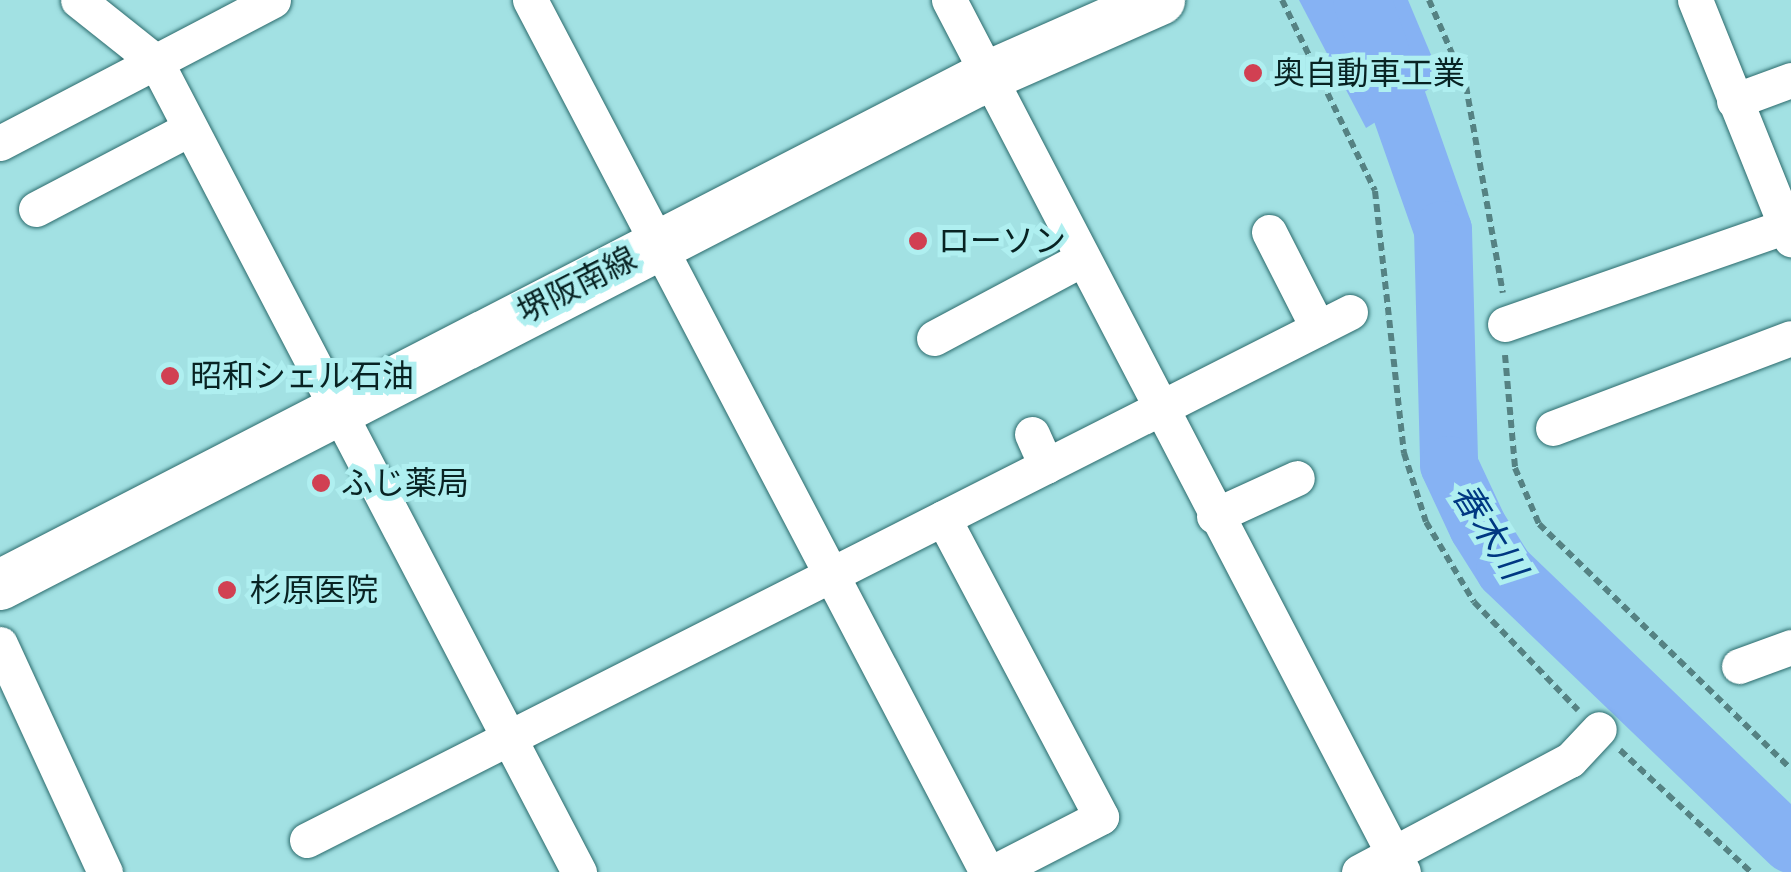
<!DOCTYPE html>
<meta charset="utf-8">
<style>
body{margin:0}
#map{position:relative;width:1791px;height:872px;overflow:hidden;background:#a2e1e3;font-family:"DejaVu Sans","Noto Sans JP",sans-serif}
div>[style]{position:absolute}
.water>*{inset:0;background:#86b2f3}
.river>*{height:58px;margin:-29px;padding:0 29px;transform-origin:29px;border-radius:29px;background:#86b2f3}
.path>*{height:6px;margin-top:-3px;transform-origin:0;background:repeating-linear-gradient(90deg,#558283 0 8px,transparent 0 13px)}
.roads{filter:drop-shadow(0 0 2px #2b6a6c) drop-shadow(0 0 2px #2b6a6c)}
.street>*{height:35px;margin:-17.5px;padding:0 17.5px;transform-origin:17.5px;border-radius:17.5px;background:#fff}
.secondary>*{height:50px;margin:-25px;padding:0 25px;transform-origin:25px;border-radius:25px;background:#fff}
.dots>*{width:28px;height:28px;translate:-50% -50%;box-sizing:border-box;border:5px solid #afeff0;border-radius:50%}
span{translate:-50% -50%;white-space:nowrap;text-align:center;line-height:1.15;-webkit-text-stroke:10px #afeff0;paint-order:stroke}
.poi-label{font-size:32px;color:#082323}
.left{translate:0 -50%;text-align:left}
.street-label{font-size:32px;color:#082323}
.water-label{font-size:35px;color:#003882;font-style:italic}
</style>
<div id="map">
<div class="water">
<div style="clip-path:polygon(1299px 0,1408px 0,1442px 81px,1366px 128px)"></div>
</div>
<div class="river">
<div style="left:1362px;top:0;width:244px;rotate:70.6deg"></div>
<div style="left:1443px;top:230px;width:235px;rotate:88.5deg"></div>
<div style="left:1449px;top:465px;width:68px;rotate:64.9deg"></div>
<div style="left:1478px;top:527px;width:51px;rotate:57.9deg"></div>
<div style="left:1505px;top:570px;width:396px;rotate:43.8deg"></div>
</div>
<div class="path">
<div style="left:1282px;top:0;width:212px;rotate:64deg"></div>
<div style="left:1375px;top:191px;width:264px;rotate:83.7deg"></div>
<div style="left:1404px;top:453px;width:72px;rotate:72.3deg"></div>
<div style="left:1426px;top:522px;width:93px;rotate:59deg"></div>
<div style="left:1474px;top:602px;width:150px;rotate:46.1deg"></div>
<div style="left:1429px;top:0;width:94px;rotate:66.7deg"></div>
<div style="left:1466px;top:86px;width:210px;rotate:79.9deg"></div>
<div style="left:1505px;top:355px;width:113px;rotate:84.9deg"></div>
<div style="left:1515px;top:468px;width:61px;rotate:66.8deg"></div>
<div style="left:1539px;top:524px;width:351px;rotate:44.2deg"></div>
<div style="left:1620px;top:750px;width:179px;rotate:43deg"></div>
</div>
<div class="roads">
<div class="street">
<div style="left:78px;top:0;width:100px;rotate:38.5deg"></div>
<div style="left:156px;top:62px;width:914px;rotate:62.43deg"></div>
<div style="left:530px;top:0;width:984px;rotate:62.34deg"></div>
<div style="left:949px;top:0;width:983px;rotate:62.5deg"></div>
<div style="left:1695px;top:0;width:258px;rotate:68.1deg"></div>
<div style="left:1734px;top:101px;width:61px;rotate:-20.2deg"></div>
<div style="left:0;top:143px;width:308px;rotate:-27.6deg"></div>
<div style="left:36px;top:209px;width:173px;rotate:-27.6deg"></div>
<div style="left:1269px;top:232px;width:108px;rotate:63deg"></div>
<div style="left:1505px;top:324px;width:298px;rotate:-19.2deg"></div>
<div style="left:934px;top:338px;width:168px;rotate:-28.1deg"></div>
<div style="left:1553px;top:428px;width:254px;rotate:-20.7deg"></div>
<div style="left:1032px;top:434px;width:35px;rotate:66deg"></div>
<div style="left:1214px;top:516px;width:91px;rotate:-24.6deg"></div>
<div style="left:943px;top:518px;width:338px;rotate:62.1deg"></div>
<div style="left:1101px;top:817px;width:120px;rotate:152.8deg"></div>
<div style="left:0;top:644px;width:251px;rotate:65.3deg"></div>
<div style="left:1739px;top:666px;width:55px;rotate:-20.1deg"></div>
<div style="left:307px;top:840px;width:1169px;rotate:-26.85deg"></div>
<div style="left:1359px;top:872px;width:239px;rotate:-28deg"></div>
<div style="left:1570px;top:760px;width:42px;rotate:-46.9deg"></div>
</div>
<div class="secondary">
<div style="left:0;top:585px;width:1114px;rotate:-27.26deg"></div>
<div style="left:990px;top:75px;width:186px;rotate:-23.8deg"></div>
</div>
</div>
<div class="dots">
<div style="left:1253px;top:73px;background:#d14052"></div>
<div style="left:918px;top:241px;background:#d14052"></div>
<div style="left:170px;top:376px;background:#d14052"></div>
<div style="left:321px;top:483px;background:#d14052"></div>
<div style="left:227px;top:590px;background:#d14052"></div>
</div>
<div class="poi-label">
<span class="left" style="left:1273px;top:73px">奥自動車工業</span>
<span class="left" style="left:938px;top:241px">ローソン</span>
<span class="left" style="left:190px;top:376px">昭和シェル石油</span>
<span class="left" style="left:341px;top:483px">ふじ薬局</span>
<span class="left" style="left:250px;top:590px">杉原医院</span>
</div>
<div class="street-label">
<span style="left:577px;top:285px;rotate:-27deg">堺阪南線</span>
</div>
<div class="water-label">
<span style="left:1489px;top:531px;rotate:58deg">春木川</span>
</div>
</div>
